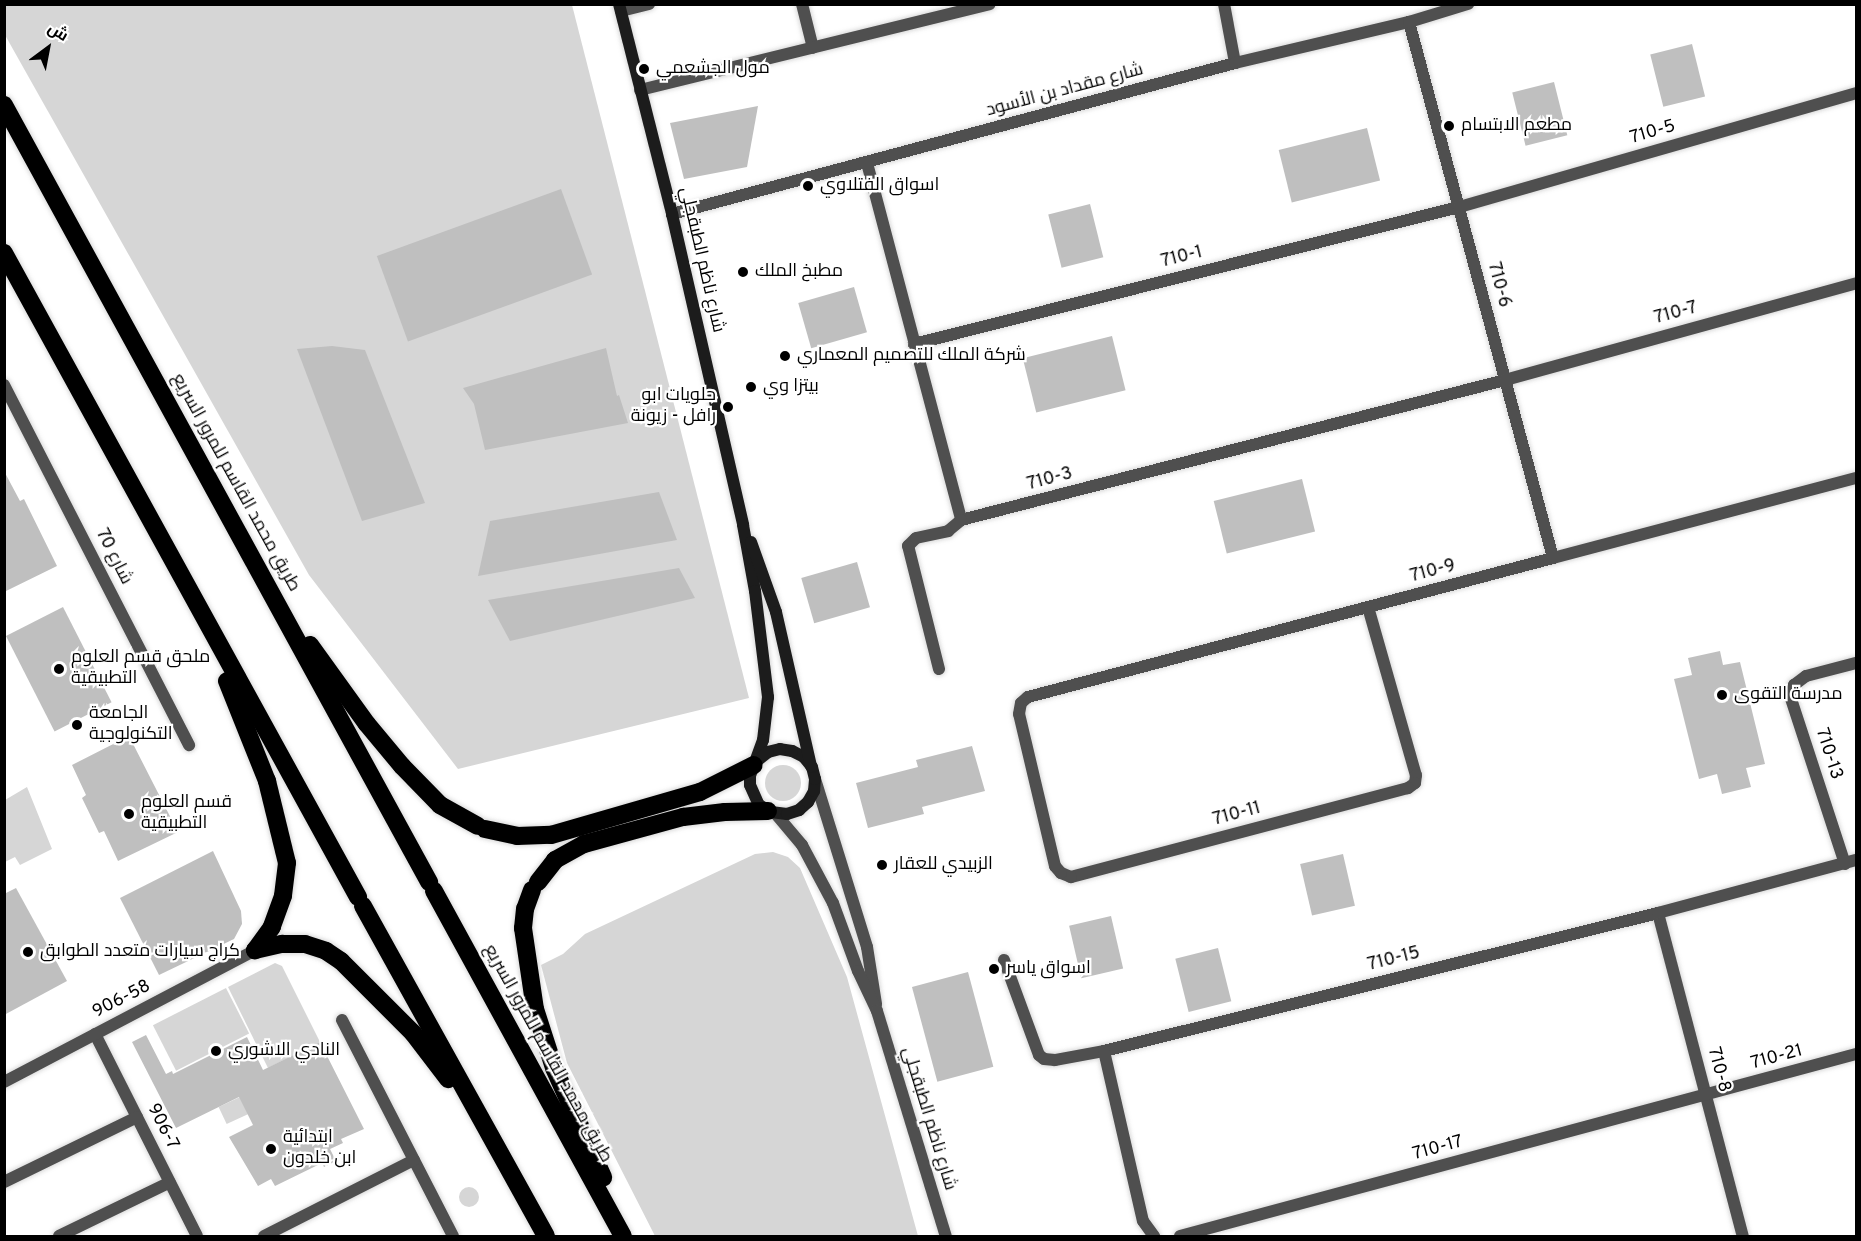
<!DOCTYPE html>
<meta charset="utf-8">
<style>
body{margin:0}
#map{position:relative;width:1861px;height:1241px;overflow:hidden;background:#fff;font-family:Overpass,Cairo,sans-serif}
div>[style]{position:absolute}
.green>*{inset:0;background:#d6d6d6;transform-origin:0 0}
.round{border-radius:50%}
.building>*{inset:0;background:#bfbfbf;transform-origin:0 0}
.roads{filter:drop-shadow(0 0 2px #dbdbdb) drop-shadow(0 0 2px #dbdbdb)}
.minor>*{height:12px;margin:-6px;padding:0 6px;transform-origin:6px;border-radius:6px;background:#4f4f4f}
.tertiary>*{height:12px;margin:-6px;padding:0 6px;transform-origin:6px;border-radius:6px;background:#4f4f4f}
.secondary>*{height:12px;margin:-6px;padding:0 6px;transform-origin:6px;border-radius:6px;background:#1c1c1c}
.motorway>*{height:18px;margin:-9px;padding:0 9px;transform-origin:9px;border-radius:9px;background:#000}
.dots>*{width:16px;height:16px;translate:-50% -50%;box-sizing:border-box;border:3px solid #fff;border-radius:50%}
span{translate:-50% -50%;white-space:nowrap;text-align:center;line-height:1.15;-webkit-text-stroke:4.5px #fff;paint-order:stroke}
.poi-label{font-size:18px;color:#000}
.left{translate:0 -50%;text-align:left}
.right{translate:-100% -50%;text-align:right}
.street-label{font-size:18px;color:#000}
.frame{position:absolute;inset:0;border:6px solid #000;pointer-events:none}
.north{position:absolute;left:18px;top:18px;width:60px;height:60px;-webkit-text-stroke:4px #fff;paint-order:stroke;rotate:32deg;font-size:16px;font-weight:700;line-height:24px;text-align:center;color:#000}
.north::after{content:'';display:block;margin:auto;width:21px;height:27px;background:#000;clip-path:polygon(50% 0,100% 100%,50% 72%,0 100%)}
</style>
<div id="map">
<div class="green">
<div style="clip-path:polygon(4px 5px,572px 5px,749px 698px,458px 769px,309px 575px,5px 35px)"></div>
<div class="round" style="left:765px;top:765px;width:36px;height:36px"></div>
<div style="clip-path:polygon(27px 787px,52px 849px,20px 865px,15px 857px,5px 862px,5px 800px)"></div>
<div style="clip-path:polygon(773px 852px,788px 857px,800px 868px,847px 977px,918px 1236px,655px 1236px,567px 1063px,541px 965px,563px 954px,585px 934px,755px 854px)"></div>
<div style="clip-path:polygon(275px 963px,282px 966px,320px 1042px,268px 1068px,228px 987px)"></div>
<div style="left:226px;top:988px;width:51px;height:82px;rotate:63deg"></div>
<div style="left:302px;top:1068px;width:19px;height:92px;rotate:65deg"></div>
<div class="round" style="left:459px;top:1187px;width:20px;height:20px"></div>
</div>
<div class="building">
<div style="left:1692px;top:44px;width:54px;height:43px;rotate:76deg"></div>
<div style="left:1554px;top:82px;width:55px;height:43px;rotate:76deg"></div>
<div style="clip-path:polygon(758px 106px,747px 167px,684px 179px,670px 123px)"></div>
<div style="left:1367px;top:128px;width:54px;height:91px;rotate:76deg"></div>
<div style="left:561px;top:189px;width:91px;height:196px;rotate:70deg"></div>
<div style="left:1090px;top:204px;width:55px;height:43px;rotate:76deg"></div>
<div style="left:854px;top:287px;width:47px;height:58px;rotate:74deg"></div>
<div style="left:1112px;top:336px;width:56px;height:92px;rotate:76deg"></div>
<div style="clip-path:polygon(332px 346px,365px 350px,425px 503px,362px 521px,297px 349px)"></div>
<div style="clip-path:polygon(606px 348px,617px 396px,619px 395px,628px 423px,485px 450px,474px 404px,463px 388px)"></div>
<div style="clip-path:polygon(4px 471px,20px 501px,24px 499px,57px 566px,4px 592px)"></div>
<div style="left:1302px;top:479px;width:54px;height:91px;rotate:76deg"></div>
<div style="clip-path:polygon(659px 492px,677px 540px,478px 576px,490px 521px)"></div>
<div style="left:857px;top:562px;width:47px;height:58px;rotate:74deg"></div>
<div style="clip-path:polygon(679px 568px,695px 598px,510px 641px,488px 600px)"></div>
<div style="left:63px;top:607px;width:107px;height:64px;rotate:63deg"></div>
<div style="clip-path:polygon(1720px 651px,1723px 665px,1740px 662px,1765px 764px,1746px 768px,1751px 787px,1722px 794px,1717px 774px,1699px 779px,1674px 679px,1692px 675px,1688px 658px)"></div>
<div style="clip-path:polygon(129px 736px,178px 832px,118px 861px,104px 831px,99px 833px,82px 798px,86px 795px,72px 765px)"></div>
<div style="clip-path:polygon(972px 746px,985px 791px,922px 807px,924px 814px,868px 828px,856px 783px,918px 767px,916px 760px)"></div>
<div style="clip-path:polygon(213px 851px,241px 911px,242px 924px,234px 939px,159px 975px,120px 898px)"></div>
<div style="left:1343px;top:854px;width:53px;height:44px;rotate:77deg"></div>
<div style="clip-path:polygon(16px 888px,67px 981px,4px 1015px,4px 894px)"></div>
<div style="left:1111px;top:916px;width:54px;height:43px;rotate:77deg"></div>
<div style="left:1218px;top:948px;width:55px;height:44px;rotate:76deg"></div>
<div style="left:968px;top:972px;width:98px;height:58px;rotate:75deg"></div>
<div style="clip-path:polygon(146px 1035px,166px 1074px,172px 1071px,173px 1074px,247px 1037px,263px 1070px,320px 1042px,364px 1129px,341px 1139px,343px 1143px,330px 1149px,336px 1161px,324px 1167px,322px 1163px,275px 1186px,271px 1179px,258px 1186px,229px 1137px,253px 1125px,239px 1097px,176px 1128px,132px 1042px)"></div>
</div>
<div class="roads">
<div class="minor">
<div style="left:802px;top:4px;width:45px;rotate:76deg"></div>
<div style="left:1224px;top:4px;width:60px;rotate:79.4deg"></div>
<div style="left:621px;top:11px;width:29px;rotate:-14deg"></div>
<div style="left:1409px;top:22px;width:555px;rotate:74.96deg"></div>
<div style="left:640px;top:90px;width:360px;rotate:-13.8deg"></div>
<div style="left:867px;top:163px;width:369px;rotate:75.2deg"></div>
<div style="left:961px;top:520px;width:562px;rotate:-14.43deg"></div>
<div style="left:1505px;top:380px;width:364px;rotate:-15.4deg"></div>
<div style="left:672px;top:214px;width:583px;rotate:-15.01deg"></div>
<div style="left:1235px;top:63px;width:179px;rotate:-13.3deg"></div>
<div style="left:1409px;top:22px;width:62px;rotate:-17deg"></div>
<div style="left:914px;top:344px;width:562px;rotate:-14.11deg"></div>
<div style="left:1459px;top:207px;width:413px;rotate:-16deg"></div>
<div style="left:4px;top:385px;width:405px;rotate:62.8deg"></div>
<div style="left:1368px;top:607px;width:175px;rotate:74.1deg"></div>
<div style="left:1416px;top:775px;width:8px;rotate:97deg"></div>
<div style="left:1415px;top:783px;width:9px;rotate:144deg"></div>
<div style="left:1408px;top:788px;width:349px;rotate:165.2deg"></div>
<div style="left:1071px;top:877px;width:11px;rotate:-158deg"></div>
<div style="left:1061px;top:873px;width:9px;rotate:-131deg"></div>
<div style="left:1055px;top:866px;width:156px;rotate:-103.3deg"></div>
<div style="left:1019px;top:714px;width:11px;rotate:-80deg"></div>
<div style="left:1021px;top:703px;width:9px;rotate:-41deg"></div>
<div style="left:1028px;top:697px;width:543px;rotate:-14.83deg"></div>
<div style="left:1553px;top:558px;width:313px;rotate:-14.8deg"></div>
<div style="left:939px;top:669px;width:127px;rotate:-104.1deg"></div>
<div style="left:908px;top:546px;width:11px;rotate:-45deg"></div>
<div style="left:916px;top:538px;width:33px;rotate:-12deg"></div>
<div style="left:948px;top:531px;width:17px;rotate:-40deg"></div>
<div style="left:1845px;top:864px;width:177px;rotate:-108.1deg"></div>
<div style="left:1790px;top:696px;width:12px;rotate:-70deg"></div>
<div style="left:1794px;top:685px;width:15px;rotate:-37deg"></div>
<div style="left:1806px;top:676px;width:52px;rotate:-14.6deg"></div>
<div style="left:1658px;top:913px;width:334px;rotate:75.3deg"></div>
<div style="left:1004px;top:960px;width:101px;rotate:69.8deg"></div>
<div style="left:1039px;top:1055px;width:6px;rotate:39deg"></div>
<div style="left:1044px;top:1059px;width:11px;rotate:5deg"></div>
<div style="left:1055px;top:1060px;width:50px;rotate:-10.4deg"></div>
<div style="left:1104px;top:1051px;width:571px;rotate:-13.99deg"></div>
<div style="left:1658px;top:913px;width:205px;rotate:-15deg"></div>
<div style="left:342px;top:1020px;width:243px;rotate:62.8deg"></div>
<div style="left:95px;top:1034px;width:226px;rotate:63.2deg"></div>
<div style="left:1104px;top:1051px;width:174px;rotate:77.1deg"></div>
<div style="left:1143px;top:1221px;width:19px;rotate:54deg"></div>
<div style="left:4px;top:1182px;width:148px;rotate:-26deg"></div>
<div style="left:59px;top:1236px;width:123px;rotate:-25.9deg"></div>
<div style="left:264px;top:1236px;width:168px;rotate:-26.9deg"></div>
<div style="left:1180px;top:1236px;width:700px;rotate:-15.07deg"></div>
</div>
<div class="tertiary">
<div style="left:815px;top:779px;width:176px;rotate:72.8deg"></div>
<div style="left:867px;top:947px;width:58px;rotate:81deg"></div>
<div style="left:775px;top:813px;width:42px;rotate:49.8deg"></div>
<div style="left:802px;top:845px;width:66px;rotate:61.9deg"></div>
<div style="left:833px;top:903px;width:72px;rotate:69.8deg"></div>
<div style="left:858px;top:971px;width:44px;rotate:64.6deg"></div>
<div style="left:877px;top:1011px;width:235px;rotate:73deg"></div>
<div style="left:4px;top:1082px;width:284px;rotate:-27.7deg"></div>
</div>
<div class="secondary">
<div style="left:619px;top:4px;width:217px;rotate:75.8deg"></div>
<div style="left:672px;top:214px;width:319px;rotate:77.1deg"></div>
<div style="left:743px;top:525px;width:67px;rotate:79.7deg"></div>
<div style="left:755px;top:591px;width:107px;rotate:83deg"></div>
<div style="left:768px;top:697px;width:43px;rotate:96.6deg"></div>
<div style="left:763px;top:740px;width:37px;rotate:110deg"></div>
<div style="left:750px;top:775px;width:10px;rotate:90deg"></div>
<div style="left:750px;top:785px;width:22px;rotate:66deg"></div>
<div style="left:759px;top:805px;width:14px;rotate:30deg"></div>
<div style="left:771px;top:812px;width:16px;rotate:7deg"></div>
<div style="left:787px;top:814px;width:13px;rotate:-18deg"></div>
<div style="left:799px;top:810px;width:12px;rotate:-42deg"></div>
<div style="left:808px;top:802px;width:13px;rotate:-61deg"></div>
<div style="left:814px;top:791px;width:12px;rotate:-85deg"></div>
<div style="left:815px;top:779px;width:12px;rotate:-104deg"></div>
<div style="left:812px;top:767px;width:13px;rotate:-129deg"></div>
<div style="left:804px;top:757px;width:13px;rotate:-153deg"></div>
<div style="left:792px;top:751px;width:12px;rotate:-171deg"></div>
<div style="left:780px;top:749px;width:12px;rotate:166deg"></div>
<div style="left:768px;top:752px;width:13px;rotate:141deg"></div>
<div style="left:751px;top:542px;width:74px;rotate:70.3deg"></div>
<div style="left:776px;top:612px;width:158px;rotate:77.2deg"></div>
</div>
<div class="motorway">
<div style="left:4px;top:105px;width:886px;rotate:61.32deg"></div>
<div style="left:4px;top:253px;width:735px;rotate:61.2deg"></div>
<div style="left:310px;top:645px;width:97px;rotate:54.2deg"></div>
<div style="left:367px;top:724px;width:55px;rotate:50.2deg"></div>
<div style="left:402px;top:766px;width:54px;rotate:45.7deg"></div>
<div style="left:440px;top:805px;width:43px;rotate:28.9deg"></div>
<div style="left:227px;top:681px;width:108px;rotate:68.2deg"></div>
<div style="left:267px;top:781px;width:84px;rotate:76.3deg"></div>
<div style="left:287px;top:863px;width:33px;rotate:97deg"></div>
<div style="left:283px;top:896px;width:33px;rotate:110deg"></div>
<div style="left:272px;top:927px;width:29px;rotate:126deg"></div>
<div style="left:485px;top:829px;width:33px;rotate:12deg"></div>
<div style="left:517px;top:836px;width:34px;rotate:-2deg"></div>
<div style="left:551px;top:835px;width:155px;rotate:-16.1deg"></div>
<div style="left:700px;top:792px;width:60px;rotate:-26.6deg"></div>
<div style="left:538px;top:882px;width:28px;rotate:-52deg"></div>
<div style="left:555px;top:860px;width:33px;rotate:-29deg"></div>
<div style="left:584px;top:844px;width:103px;rotate:-15.3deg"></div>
<div style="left:683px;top:817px;width:42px;rotate:-6.8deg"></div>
<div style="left:725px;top:812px;width:43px;rotate:-1.3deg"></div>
<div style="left:532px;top:890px;width:20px;rotate:110deg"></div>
<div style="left:525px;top:909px;width:19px;rotate:96deg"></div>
<div style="left:523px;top:928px;width:82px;rotate:81.6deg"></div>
<div style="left:535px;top:1009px;width:62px;rotate:72.1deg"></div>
<div style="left:554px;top:1068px;width:120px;rotate:65.8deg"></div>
<div style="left:434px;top:891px;width:393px;rotate:61.3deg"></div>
<div style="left:363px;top:906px;width:377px;rotate:61deg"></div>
<div style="left:255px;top:950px;width:28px;rotate:-13deg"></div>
<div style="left:282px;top:944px;width:23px"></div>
<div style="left:305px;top:944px;width:22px;rotate:18deg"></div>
<div style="left:326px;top:951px;width:18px;rotate:34deg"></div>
<div style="left:341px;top:961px;width:102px;rotate:45deg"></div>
<div style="left:413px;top:1033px;width:58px;rotate:52.7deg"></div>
</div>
</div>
<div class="dots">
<div style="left:644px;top:69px;background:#000"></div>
<div style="left:1449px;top:126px;background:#000"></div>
<div style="left:808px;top:186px;background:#000"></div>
<div style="left:743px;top:272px;background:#000"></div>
<div style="left:785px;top:356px;background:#000"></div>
<div style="left:751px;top:387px;background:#000"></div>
<div style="left:728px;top:407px;background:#000"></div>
<div style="left:59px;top:669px;background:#000"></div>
<div style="left:1722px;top:695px;background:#000"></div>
<div style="left:77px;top:725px;background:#000"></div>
<div style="left:129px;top:814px;background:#000"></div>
<div style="left:882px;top:865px;background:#000"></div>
<div style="left:28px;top:952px;background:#000"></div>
<div style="left:994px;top:969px;background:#000"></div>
<div style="left:216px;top:1051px;background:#000"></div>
<div style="left:271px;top:1149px;background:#000"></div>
</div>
<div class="poi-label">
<span class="left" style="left:656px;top:69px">مول الجشعمي</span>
<span class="left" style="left:1461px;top:126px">مطعم الابتسام</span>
<span class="left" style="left:820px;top:186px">اسواق الفتلاوي</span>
<span class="left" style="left:755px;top:272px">مطبخ الملك</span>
<span class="left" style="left:797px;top:356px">شركة الملك للتصميم المعماري</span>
<span class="left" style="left:763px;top:387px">بيتزا وي</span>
<span class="right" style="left:716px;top:407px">حلويات ابو<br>رافل - زيونة</span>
<span class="left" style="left:71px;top:669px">ملحق قسم العلوم<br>التطبيقية</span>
<span class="left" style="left:1734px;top:695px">مدرسة التقوى</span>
<span class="left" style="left:89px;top:725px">الجامعة<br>التكنولوجية</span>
<span class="left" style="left:141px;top:814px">قسم العلوم<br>التطبيقية</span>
<span class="left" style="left:894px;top:865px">الزبيدي للعقار</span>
<span class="left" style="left:40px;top:952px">كراج سيارات متعدد الطوابق</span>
<span class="left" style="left:1006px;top:969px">اسواق ياسر</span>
<span class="left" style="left:228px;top:1051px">النادي الاشوري</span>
<span class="left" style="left:283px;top:1149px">ابتدائية<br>ابن خلدون</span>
</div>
<div class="street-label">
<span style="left:1065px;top:91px;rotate:-15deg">شارع مقداد بن الأسود</span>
<span style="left:1653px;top:133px;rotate:-16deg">710-5</span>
<span style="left:1182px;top:258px;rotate:-14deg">710-1</span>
<span style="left:701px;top:260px;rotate:77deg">شارع ناظم الطبقجلي</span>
<span style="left:1498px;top:285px;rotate:75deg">710-6</span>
<span style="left:1676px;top:314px;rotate:-15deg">710-7</span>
<span style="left:1050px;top:480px;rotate:-15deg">710-3</span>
<span style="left:235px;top:483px;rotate:61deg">طريق محمد القاسم للمرور السريع</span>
<span style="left:113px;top:557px;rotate:63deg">شارع 70</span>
<span style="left:1433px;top:572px;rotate:-15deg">710-9</span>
<span style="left:1828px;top:754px;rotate:72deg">710-13</span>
<span style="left:1237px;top:815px;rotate:-15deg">710-11</span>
<span style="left:1394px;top:960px;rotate:-14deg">710-15</span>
<span style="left:122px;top:1000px;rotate:-27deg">906-58</span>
<span style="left:547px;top:1054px;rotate:61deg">طريق محمد القاسم للمرور السريع</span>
<span style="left:1777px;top:1058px;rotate:-15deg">710-21</span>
<span style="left:1718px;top:1070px;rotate:75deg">710-8</span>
<span style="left:928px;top:1119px;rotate:73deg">شارع ناظم الطبقجلي</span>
<span style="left:162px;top:1127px;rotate:63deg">906-7</span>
<span style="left:1438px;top:1149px;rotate:-15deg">710-17</span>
</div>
<div class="frame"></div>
<div class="north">ش</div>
</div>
